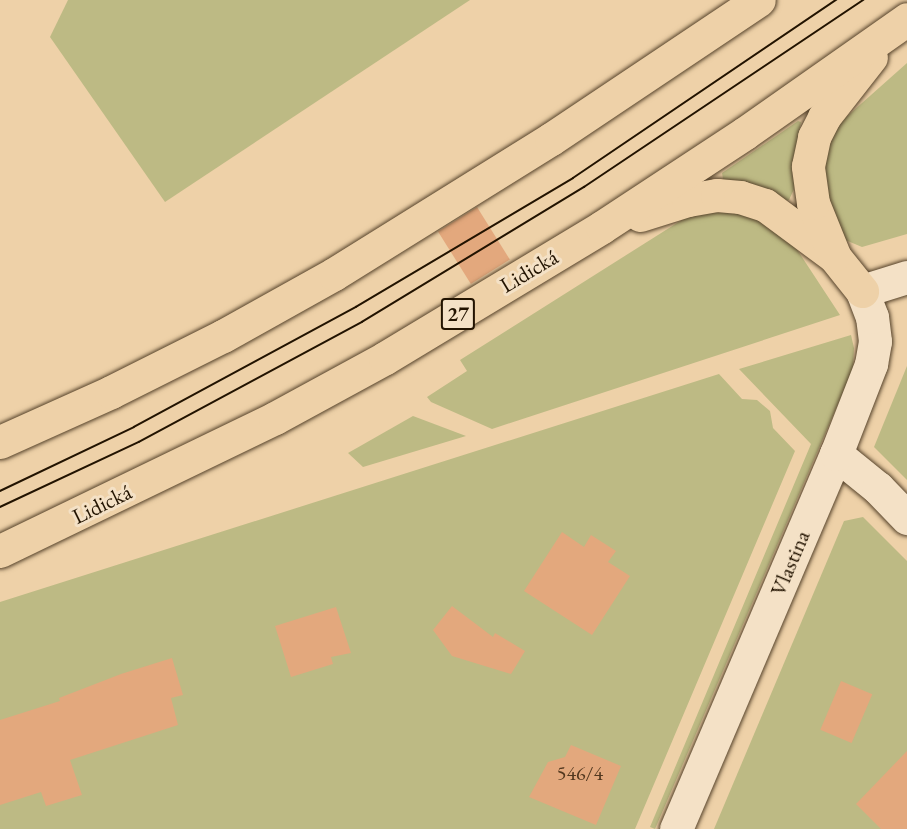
<!DOCTYPE html>
<meta charset="utf-8">
<style>
body{margin:0}
#map{position:relative;width:907px;height:829px;overflow:hidden;background:#eed1a8;font-family:"EB Garamond",serif}
div>[style]{position:absolute}
.green>*{inset:0;background:#bdba84}
.building>*{inset:0;background:#e3a87d;transform-origin:0 0}
.roads{filter:drop-shadow(0 0 2px #55422a) drop-shadow(0 0 2px #55422a)}
.street>*{height:33px;margin:-16.5px;padding:0 16.5px;transform-origin:16.5px;border-radius:16.5px;background:#f4e1c6}
.primary>*{height:33px;margin:-16.5px;padding:0 16.5px;transform-origin:16.5px;border-radius:16.5px;background:#eed1a8}
.tram>*{height:1.5px;margin:-0.75px;padding:0 0.75px;transform-origin:0.75px;border-radius:0.75px;background:#221300}
span{translate:-50% -50%;white-space:nowrap;text-align:center;line-height:1.15;-webkit-text-stroke:6px #f4e1c6;paint-order:stroke}
.number-label{font-size:20px;color:#52381f}
.number-label span{-webkit-text-stroke-width:0}
.shield-label span{padding:2px 4px;background:#f4e1c6;border:2px solid;border-radius:4px;-webkit-text-stroke-width:0}
.shield-label{font-size:21px;color:#221300;font-weight:700}
.street-label{font-size:22px;color:#221300}
</style>
<div id="map">
<div class="green">
<div style="clip-path:polygon(68px 0,470px 0,165px 202px,50px 37px)"></div>
<div style="clip-path:polygon(907px 63px,907px 234px,862px 247px,843px 239px,820px 187px,826px 140px,844px 119px)"></div>
<div style="clip-path:polygon(798px 121px,801px 122px,795px 153px,794px 189px,789px 200px,783px 201px,723px 179px,722px 173px)"></div>
<div style="clip-path:polygon(696px 211px,742px 211px,773px 227px,796px 248px,840px 315px,492px 429px,431px 402px,427px 397px,467px 371px,460px 360px)"></div>
<div style="clip-path:polygon(851px 335px,854px 348px,853px 369px,655px 829px,650px 827px,811px 444px,739px 369px)"></div>
<div style="clip-path:polygon(907px 366px,907px 480px,874px 447px)"></div>
<div style="clip-path:polygon(719px 374px,742px 399px,757px 400px,770px 411px,773px 428px,795px 451px,635px 829px,0 829px,0 602px)"></div>
<div style="clip-path:polygon(413px 416px,466px 436px,363px 467px,348px 453px)"></div>
<div style="clip-path:polygon(863px 517px,907px 561px,907px 829px,714px 829px,844px 521px)"></div>
</div>
<div class="building">
<div style="left:477px;top:207px;width:62px;height:46px;rotate:58deg"></div>
<div style="clip-path:polygon(562px 532px,584px 547px,591px 535px,616px 551px,608px 562px,630px 576px,592px 635px,524px 591px)"></div>
<div style="clip-path:polygon(452px 606px,493px 637px,495px 633px,525px 651px,511px 674px,452px 656px,433px 630px)"></div>
<div style="clip-path:polygon(336px 607px,351px 653px,331px 657px,333px 664px,291px 677px,275px 626px)"></div>
<div style="clip-path:polygon(172px 658px,183px 695px,171px 698px,178px 725px,70px 760px,82px 795px,46px 806px,41px 792px,0 805px,0 720px,60px 701px,59px 698px,121px 674px)"></div>
<div style="left:841px;top:681px;width:34px;height:53px;rotate:23deg"></div>
<div style="clip-path:polygon(571px 745px,621px 766px,596px 825px,529px 797px,548px 762px,565px 757px)"></div>
<div style="clip-path:polygon(907px 751px,907px 829px,881px 829px,856px 804px)"></div>
</div>
<div class="roads">
<div class="street">
<div style="left:836px;top:454px;width:54px;rotate:39deg"></div>
<div style="left:878px;top:488px;width:42px;rotate:46deg"></div>
<div style="left:676px;top:829px;width:408px;rotate:-66.9deg"></div>
<div style="left:836px;top:454px;width:97px;rotate:-68.7deg"></div>
<div style="left:871px;top:364px;width:23px;rotate:-80deg"></div>
<div style="left:875px;top:341px;width:24px;rotate:-97deg"></div>
<div style="left:872px;top:317px;width:28px;rotate:-111deg"></div>
<div style="left:862px;top:291px;width:47px;rotate:-17.3deg"></div>
</div>
<div class="primary">
<div style="left:640px;top:215px;width:50px;rotate:-17.4deg"></div>
<div style="left:688px;top:200px;width:29px;rotate:-10deg"></div>
<div style="left:717px;top:195px;width:23px;rotate:5deg"></div>
<div style="left:740px;top:197px;width:26px;rotate:18deg"></div>
<div style="left:765px;top:205px;width:86px;rotate:36.5deg"></div>
<div style="left:834px;top:256px;width:45px;rotate:51.3deg"></div>
<div style="left:834px;top:255px;width:56px;rotate:-112deg"></div>
<div style="left:813px;top:203px;width:37px;rotate:-98deg"></div>
<div style="left:808px;top:166px;width:30px;rotate:-78deg"></div>
<div style="left:814px;top:137px;width:22px;rotate:-63deg"></div>
<div style="left:824px;top:117px;width:76px;rotate:-51.9deg"></div>
<div style="left:0;top:442px;width:122px;rotate:-24.2deg"></div>
<div style="left:111px;top:392px;width:125px;rotate:-26.6deg"></div>
<div style="left:223px;top:336px;width:127px;rotate:-29.2deg"></div>
<div style="left:334px;top:274px;width:256px;rotate:-31.9deg"></div>
<div style="left:551px;top:139px;width:250px;rotate:-33.8deg"></div>
<div style="left:0;top:551px;width:305px;rotate:-25.8deg"></div>
<div style="left:275px;top:418px;width:125px;rotate:-28.6deg"></div>
<div style="left:385px;top:358px;width:253px;rotate:-31.1deg"></div>
<div style="left:602px;top:227px;width:171px;rotate:-33.3deg"></div>
<div style="left:745px;top:133px;width:198px;rotate:-35.1deg"></div>
</div>
</div>
<div class="tram">
<div style="left:0;top:491px;width:148px;rotate:-25.5deg"></div>
<div style="left:134px;top:427px;width:252px;rotate:-28.4deg"></div>
<div style="left:356px;top:307px;width:252px;rotate:-30.7deg"></div>
<div style="left:573px;top:178px;width:318px;rotate:-34.1deg"></div>
<div style="left:0;top:507px;width:153px;rotate:-25.1deg"></div>
<div style="left:139px;top:442px;width:253px;rotate:-28.3deg"></div>
<div style="left:362px;top:322px;width:260px;rotate:-31.3deg"></div>
<div style="left:584px;top:187px;width:336px;rotate:-33.8deg"></div>
</div>
<div class="number-label">
<span style="left:580px;top:773px">546/4</span>
</div>
<div class="shield-label">
<span style="left:458px;top:314px">27</span>
</div>
<div class="street-label">
<span style="left:529px;top:271px;rotate:-31deg">Lidická</span>
<span style="left:102px;top:504px;rotate:-26deg">Lidická</span>
<span style="left:790px;top:563px;rotate:-67deg">Vlastina</span>
</div>
</div>
